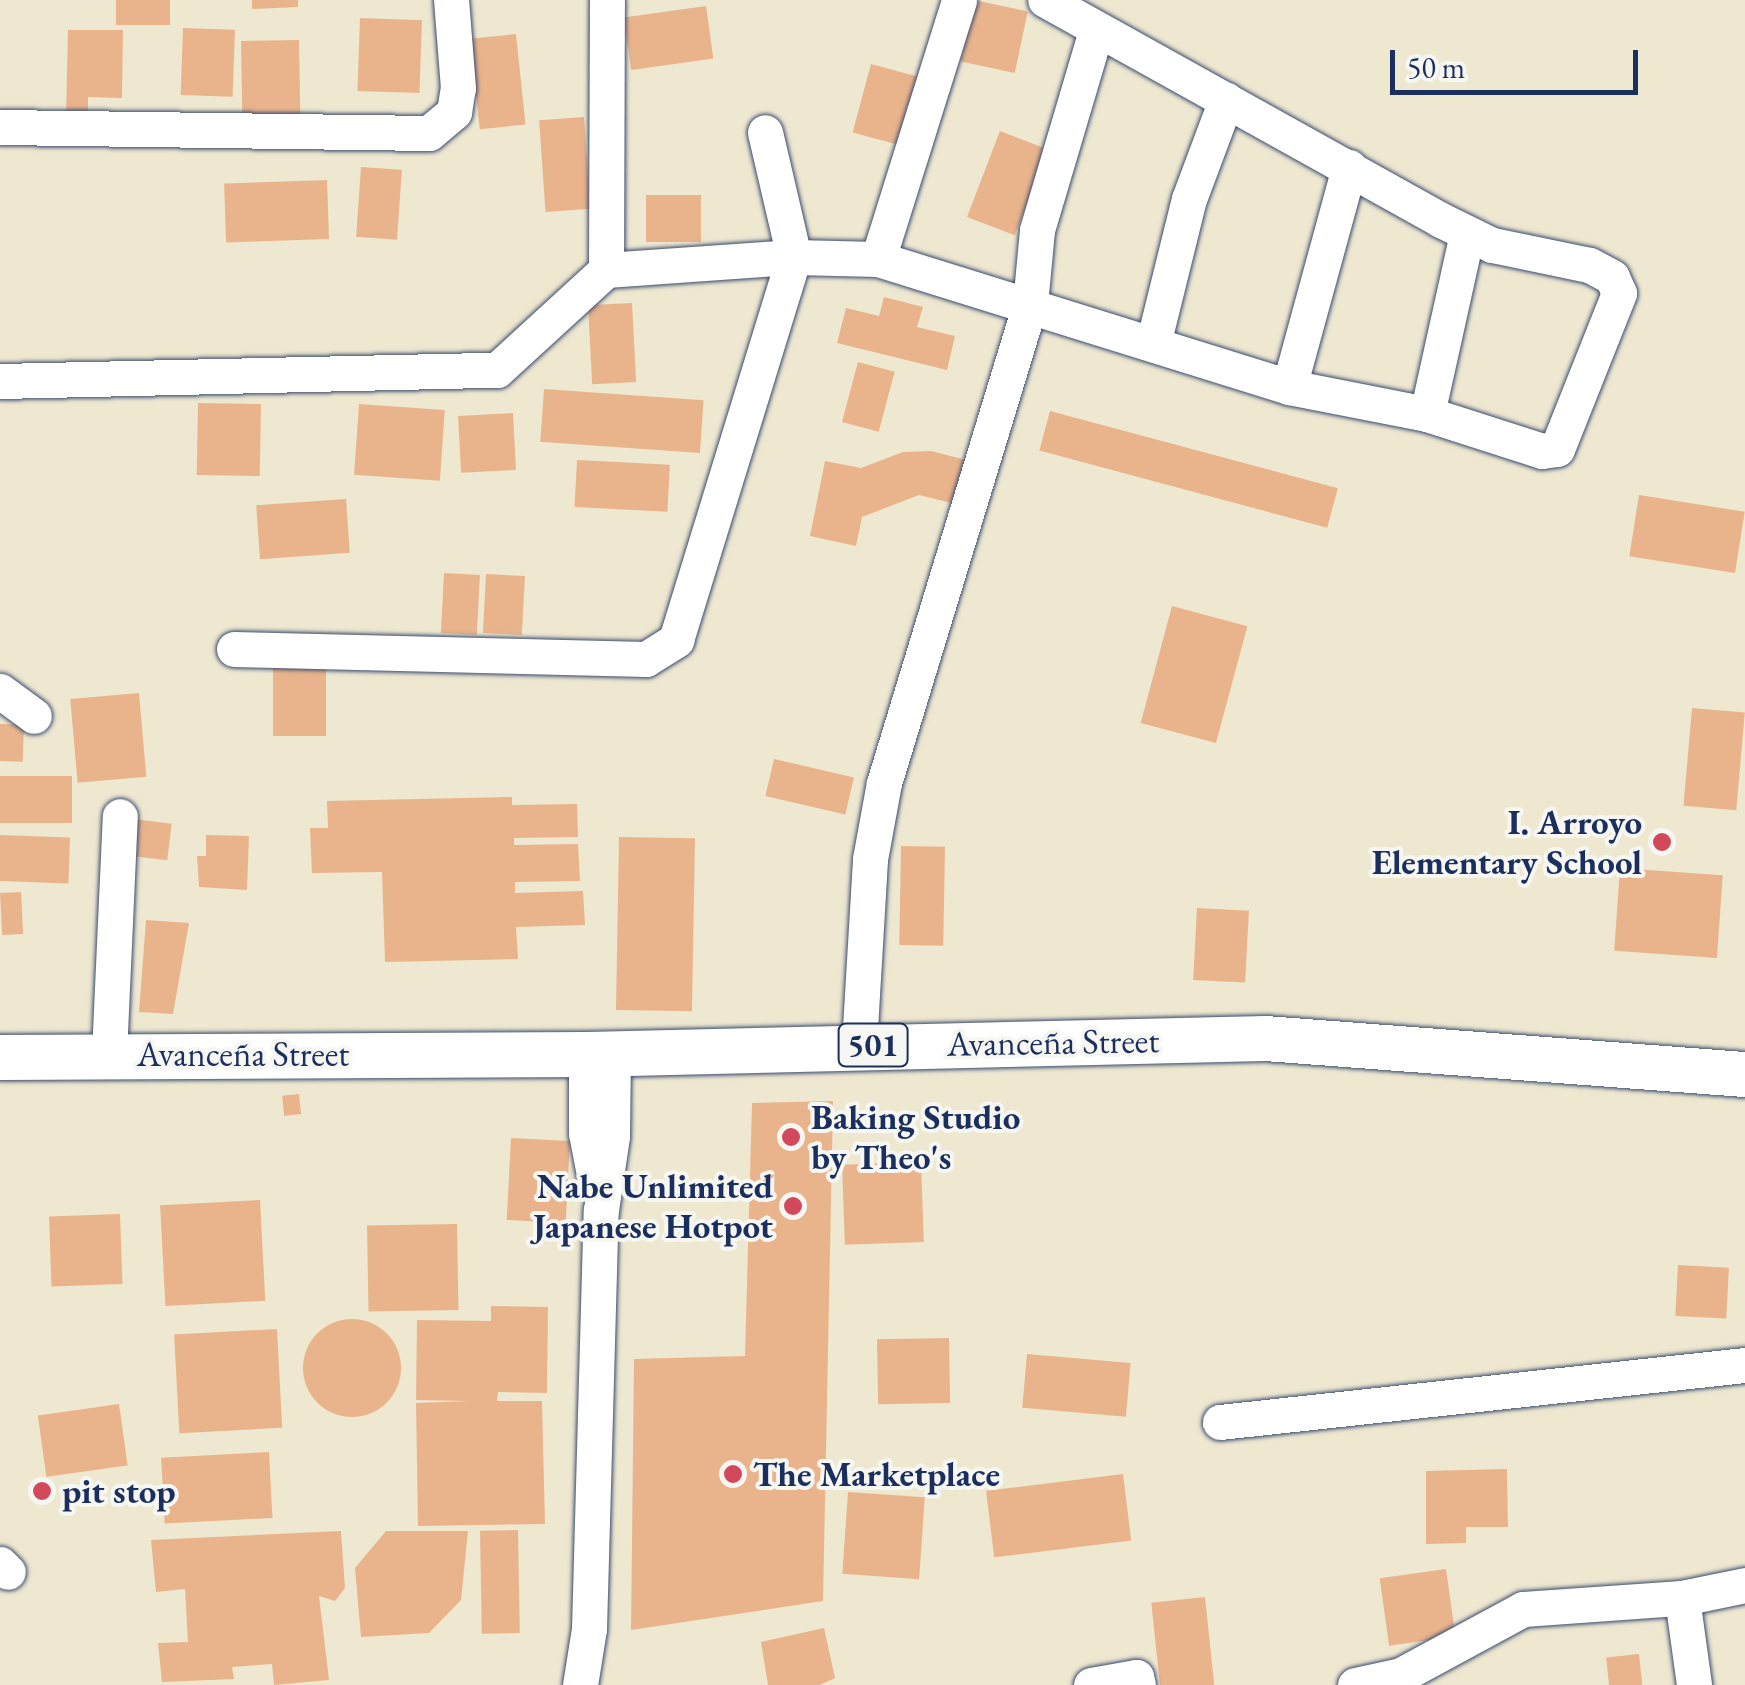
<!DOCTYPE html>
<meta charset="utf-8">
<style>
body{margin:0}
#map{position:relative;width:1745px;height:1685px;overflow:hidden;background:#eee8d1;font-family:"EB Garamond",serif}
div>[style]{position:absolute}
.building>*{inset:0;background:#e9b48c;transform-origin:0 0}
.round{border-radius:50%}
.roads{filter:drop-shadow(0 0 2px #3b4b6f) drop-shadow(0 0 2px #3b4b6f)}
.minor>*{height:35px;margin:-17.5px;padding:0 17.5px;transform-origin:17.5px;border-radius:17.5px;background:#fff}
.major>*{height:45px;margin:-22.5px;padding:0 22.5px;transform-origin:22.5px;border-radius:22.5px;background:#fff}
.dots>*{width:28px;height:28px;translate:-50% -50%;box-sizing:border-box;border:5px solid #f6f6f2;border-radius:50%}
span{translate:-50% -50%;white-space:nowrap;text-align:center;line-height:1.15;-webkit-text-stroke:8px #f6f6f2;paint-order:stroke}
.shield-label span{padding:2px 8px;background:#f6f6f2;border:2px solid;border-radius:8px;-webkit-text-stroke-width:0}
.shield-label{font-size:32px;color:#1b2f5e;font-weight:700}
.poi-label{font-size:35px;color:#1b2f5e;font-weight:700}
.right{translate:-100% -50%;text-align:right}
.left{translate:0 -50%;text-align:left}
.street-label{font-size:35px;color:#1b2f5e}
.scale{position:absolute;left:1390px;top:50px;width:248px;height:45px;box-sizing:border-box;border:5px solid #1b2f5e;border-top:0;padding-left:12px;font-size:30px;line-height:35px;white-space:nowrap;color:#1b2f5e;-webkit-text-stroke:8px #f6f6f2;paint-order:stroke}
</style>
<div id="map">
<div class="building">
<div style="left:116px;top:0;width:54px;height:25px"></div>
<div style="clip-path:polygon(252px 0,298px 0,298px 7px,252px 9px)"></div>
<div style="left:974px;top:0;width:55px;height:63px;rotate:12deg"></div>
<div style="left:706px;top:6px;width:53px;height:83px;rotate:82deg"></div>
<div style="left:360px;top:18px;width:62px;height:73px;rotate:2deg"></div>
<div style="left:183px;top:28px;width:52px;height:67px;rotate:2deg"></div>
<div style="clip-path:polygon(68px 30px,123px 30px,122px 98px,88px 97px,88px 116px,66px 115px)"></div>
<div style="left:516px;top:34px;width:91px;height:46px;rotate:84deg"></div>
<div style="left:299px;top:40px;width:84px;height:58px;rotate:89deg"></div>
<div style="left:871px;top:64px;width:53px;height:71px;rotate:15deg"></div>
<div style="left:584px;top:117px;width:92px;height:45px;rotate:86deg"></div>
<div style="left:1000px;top:131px;width:51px;height:92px;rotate:21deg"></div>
<div style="left:361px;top:167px;width:41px;height:70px;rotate:4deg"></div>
<div style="left:327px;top:180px;width:59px;height:103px;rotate:88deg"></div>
<div style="left:646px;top:195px;width:55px;height:47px"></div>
<div style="clip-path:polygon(884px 297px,923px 307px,917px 327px,955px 336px,947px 370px,837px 343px,846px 308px,879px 316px)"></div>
<div style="left:632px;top:303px;width:79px;height:44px;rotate:87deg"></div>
<div style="left:858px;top:362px;width:38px;height:62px;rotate:15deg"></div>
<div style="left:544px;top:389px;width:160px;height:53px;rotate:4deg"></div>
<div style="left:198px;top:403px;width:63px;height:72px;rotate:1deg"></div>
<div style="left:359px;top:404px;width:86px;height:71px;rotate:4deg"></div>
<div style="left:1050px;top:411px;width:298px;height:41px;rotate:15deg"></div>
<div style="left:513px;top:413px;width:57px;height:55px;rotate:87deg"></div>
<div style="clip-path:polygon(931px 451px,970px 461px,959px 505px,919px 495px,862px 517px,856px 546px,810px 536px,825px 461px,861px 468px,903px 452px)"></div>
<div style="left:577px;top:460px;width:93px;height:47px;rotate:3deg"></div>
<div style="left:1639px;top:495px;width:107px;height:62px;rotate:9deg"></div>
<div style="left:346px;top:499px;width:54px;height:90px;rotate:86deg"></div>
<div style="left:444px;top:573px;width:36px;height:60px;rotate:3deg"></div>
<div style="left:486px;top:574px;width:39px;height:59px;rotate:3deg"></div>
<div style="left:1172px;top:606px;width:78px;height:121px;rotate:15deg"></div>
<div style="left:273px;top:665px;width:53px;height:71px"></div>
<div style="left:139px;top:693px;width:84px;height:69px;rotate:85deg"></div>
<div style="left:1692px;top:708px;width:53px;height:98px;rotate:5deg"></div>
<div style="left:0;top:724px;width:24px;height:37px;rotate:2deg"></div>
<div style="left:774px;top:759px;width:82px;height:38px;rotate:13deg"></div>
<div style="left:0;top:776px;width:72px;height:47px"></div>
<div style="clip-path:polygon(512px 797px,512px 805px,577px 804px,578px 837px,514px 838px,514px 845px,578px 844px,580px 881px,515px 882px,515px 893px,583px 891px,585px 925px,516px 927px,518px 959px,385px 962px,382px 872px,312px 873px,310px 828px,328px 828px,327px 801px)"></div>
<div style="left:134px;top:819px;width:38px;height:37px;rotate:7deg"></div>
<div style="left:0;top:835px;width:70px;height:46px;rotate:2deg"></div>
<div style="clip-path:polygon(206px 835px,249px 836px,247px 890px,199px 887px,197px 856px,206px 856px)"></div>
<div style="left:619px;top:837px;width:76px;height:173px;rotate:1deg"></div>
<div style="left:901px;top:846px;width:44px;height:99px;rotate:1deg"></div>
<div style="left:1620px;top:868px;width:103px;height:83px;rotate:4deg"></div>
<div style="left:21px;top:892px;width:42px;height:21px;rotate:87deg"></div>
<div style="left:1197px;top:908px;width:52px;height:72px;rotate:3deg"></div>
<div style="clip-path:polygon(146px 920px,189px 923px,173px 1014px,139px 1012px)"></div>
<div style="left:299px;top:1094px;width:20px;height:17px;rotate:84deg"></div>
<div style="clip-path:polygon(833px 1101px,823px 1601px,631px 1630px,634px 1359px,745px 1356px,752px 1103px)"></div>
<div style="left:511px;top:1138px;width:59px;height:82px;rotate:3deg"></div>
<div style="left:921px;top:1162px;width:80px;height:79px;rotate:88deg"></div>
<div style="left:260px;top:1200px;width:101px;height:100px;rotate:87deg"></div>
<div style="left:120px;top:1214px;width:70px;height:71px;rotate:88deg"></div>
<div style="left:457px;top:1224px;width:86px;height:90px;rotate:89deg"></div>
<div style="left:1678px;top:1265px;width:51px;height:51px;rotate:3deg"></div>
<div style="clip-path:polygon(491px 1306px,548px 1307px,547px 1393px,498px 1392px,497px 1401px,542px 1401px,545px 1524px,418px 1526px,416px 1403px,468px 1401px,416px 1400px,417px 1320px,491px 1321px)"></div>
<div class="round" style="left:303px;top:1319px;width:98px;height:98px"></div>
<div style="left:277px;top:1329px;width:99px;height:103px;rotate:87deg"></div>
<div style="left:949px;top:1338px;width:65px;height:72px;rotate:89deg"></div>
<div style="left:1027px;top:1354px;width:104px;height:54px;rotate:5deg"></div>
<div style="left:119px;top:1404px;width:62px;height:82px;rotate:82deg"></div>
<div style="left:269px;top:1452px;width:66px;height:108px;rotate:87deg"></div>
<div style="clip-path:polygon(1507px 1469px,1508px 1527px,1466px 1527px,1466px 1543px,1426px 1544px,1426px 1471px)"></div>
<div style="left:1123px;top:1474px;width:67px;height:138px;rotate:83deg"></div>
<div style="left:848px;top:1492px;width:77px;height:82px;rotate:4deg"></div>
<div style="left:518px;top:1530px;width:103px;height:38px;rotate:89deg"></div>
<div style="clip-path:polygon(341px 1531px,345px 1588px,335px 1601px,319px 1596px,329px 1680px,274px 1685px,272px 1664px,232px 1667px,234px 1679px,162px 1682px,158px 1643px,188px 1642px,185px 1589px,156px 1592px,151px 1540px)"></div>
<div style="clip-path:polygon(386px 1531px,468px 1531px,461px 1600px,429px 1633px,361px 1637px,355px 1568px)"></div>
<div style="left:1446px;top:1569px;width:68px;height:67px;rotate:82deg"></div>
<div style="left:1205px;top:1597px;width:89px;height:54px;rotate:84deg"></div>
<div style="clip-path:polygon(824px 1628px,835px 1678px,820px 1685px,768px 1685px,761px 1642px)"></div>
<div style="left:1639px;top:1654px;width:31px;height:33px;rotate:84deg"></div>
</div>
<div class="roads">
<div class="minor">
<div style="left:0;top:127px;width:429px;rotate:0.8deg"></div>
<div style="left:429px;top:133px;width:33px;rotate:-40deg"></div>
<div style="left:454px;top:112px;width:24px;rotate:-81deg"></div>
<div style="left:458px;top:88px;width:88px;rotate:-94.5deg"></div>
<div style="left:878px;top:259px;width:271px;rotate:-72.6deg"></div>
<div style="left:606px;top:270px;width:270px;rotate:-89.8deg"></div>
<div style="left:1154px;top:340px;width:145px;rotate:-76.1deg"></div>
<div style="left:1189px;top:199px;width:106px;rotate:-69.5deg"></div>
<div style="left:0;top:381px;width:497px;rotate:-1.3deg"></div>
<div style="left:497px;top:370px;width:148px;rotate:-42.5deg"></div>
<div style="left:606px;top:270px;width:188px;rotate:-4deg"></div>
<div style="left:794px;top:257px;width:84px;rotate:1.4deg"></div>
<div style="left:878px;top:259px;width:430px;rotate:17.3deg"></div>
<div style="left:1289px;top:387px;width:141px;rotate:11.1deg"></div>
<div style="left:1427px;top:414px;width:121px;rotate:17.8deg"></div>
<div style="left:1542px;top:451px;width:15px;rotate:-8deg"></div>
<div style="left:1557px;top:449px;width:168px;rotate:-68.3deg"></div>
<div style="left:1619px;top:293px;width:17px;rotate:-114deg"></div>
<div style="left:1612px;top:277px;width:26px;rotate:-152deg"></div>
<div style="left:1589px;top:265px;width:99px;rotate:-168.3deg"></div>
<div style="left:1492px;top:245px;width:57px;rotate:-153.9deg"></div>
<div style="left:1441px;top:220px;width:453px;rotate:-150.9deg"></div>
<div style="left:1289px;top:387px;width:228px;rotate:-74.7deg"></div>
<div style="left:1427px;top:414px;width:185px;rotate:-77.5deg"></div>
<div style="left:234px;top:649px;width:412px;rotate:1.4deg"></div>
<div style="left:646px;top:659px;width:36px;rotate:-32deg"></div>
<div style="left:676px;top:640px;width:401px;rotate:-72.9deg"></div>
<div style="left:794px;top:257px;width:128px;rotate:-103.1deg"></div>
<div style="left:0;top:691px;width:42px;rotate:36.3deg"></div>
<div style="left:859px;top:1045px;width:186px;rotate:-86.6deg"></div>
<div style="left:870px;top:859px;width:77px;rotate:-79.6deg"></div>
<div style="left:884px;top:783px;width:501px;rotate:-73.05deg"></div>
<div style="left:1030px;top:304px;width:74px;rotate:-84.6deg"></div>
<div style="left:1037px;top:230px;width:208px;rotate:-73.5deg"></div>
<div style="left:109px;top:1054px;width:238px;rotate:-87.4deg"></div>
<div style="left:586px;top:1054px;width:79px;rotate:90deg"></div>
<div style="left:586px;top:1133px;width:53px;rotate:79.1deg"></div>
<div style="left:1220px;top:1422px;width:528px;rotate:-6.2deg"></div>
<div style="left:0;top:1564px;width:11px;rotate:45deg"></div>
<div style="left:1682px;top:1598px;width:88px;rotate:82.1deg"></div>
<div style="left:580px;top:1685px;width:57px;rotate:-80.9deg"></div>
<div style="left:589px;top:1629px;width:419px;rotate:-88.4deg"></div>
<div style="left:601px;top:1210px;width:75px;rotate:-81.5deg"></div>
<div style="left:612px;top:1136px;width:82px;rotate:-89.3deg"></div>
<div style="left:1091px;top:1685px;width:46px;rotate:-10.1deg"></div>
<div style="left:1136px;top:1677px;width:8px;rotate:76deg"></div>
<div style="left:1355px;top:1685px;width:47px;rotate:-12.3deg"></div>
<div style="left:1401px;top:1675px;width:139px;rotate:-28.4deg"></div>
<div style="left:1523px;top:1609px;width:159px;rotate:-4deg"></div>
<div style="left:1682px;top:1598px;width:64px;rotate:-11.7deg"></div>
</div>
<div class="major">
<div style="left:0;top:1057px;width:586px;rotate:-0.29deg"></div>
<div style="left:586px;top:1054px;width:679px;rotate:-1.35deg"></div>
<div style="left:1265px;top:1038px;width:481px;rotate:4.3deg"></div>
</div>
</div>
<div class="dots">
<div style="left:1662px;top:842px;background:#d1495b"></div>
<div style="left:791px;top:1137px;background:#d1495b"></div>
<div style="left:793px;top:1206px;background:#d1495b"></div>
<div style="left:733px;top:1474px;background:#d1495b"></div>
<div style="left:42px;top:1491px;background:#d1495b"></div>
</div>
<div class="shield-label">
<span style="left:873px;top:1045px">501</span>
</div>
<div class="poi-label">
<span class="right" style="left:1642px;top:842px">I. Arroyo<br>Elementary School</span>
<span class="left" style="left:811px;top:1137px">Baking Studio<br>by Theo's</span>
<span class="right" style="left:773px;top:1206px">Nabe Unlimited<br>Japanese Hotpot</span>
<span class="left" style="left:753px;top:1474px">The Marketplace</span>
<span class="left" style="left:62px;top:1491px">pit stop</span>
</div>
<div class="street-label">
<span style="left:1053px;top:1042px;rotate:-1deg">Avanceña Street</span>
<span style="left:243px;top:1054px">Avanceña Street</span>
</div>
<div class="scale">50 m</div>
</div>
